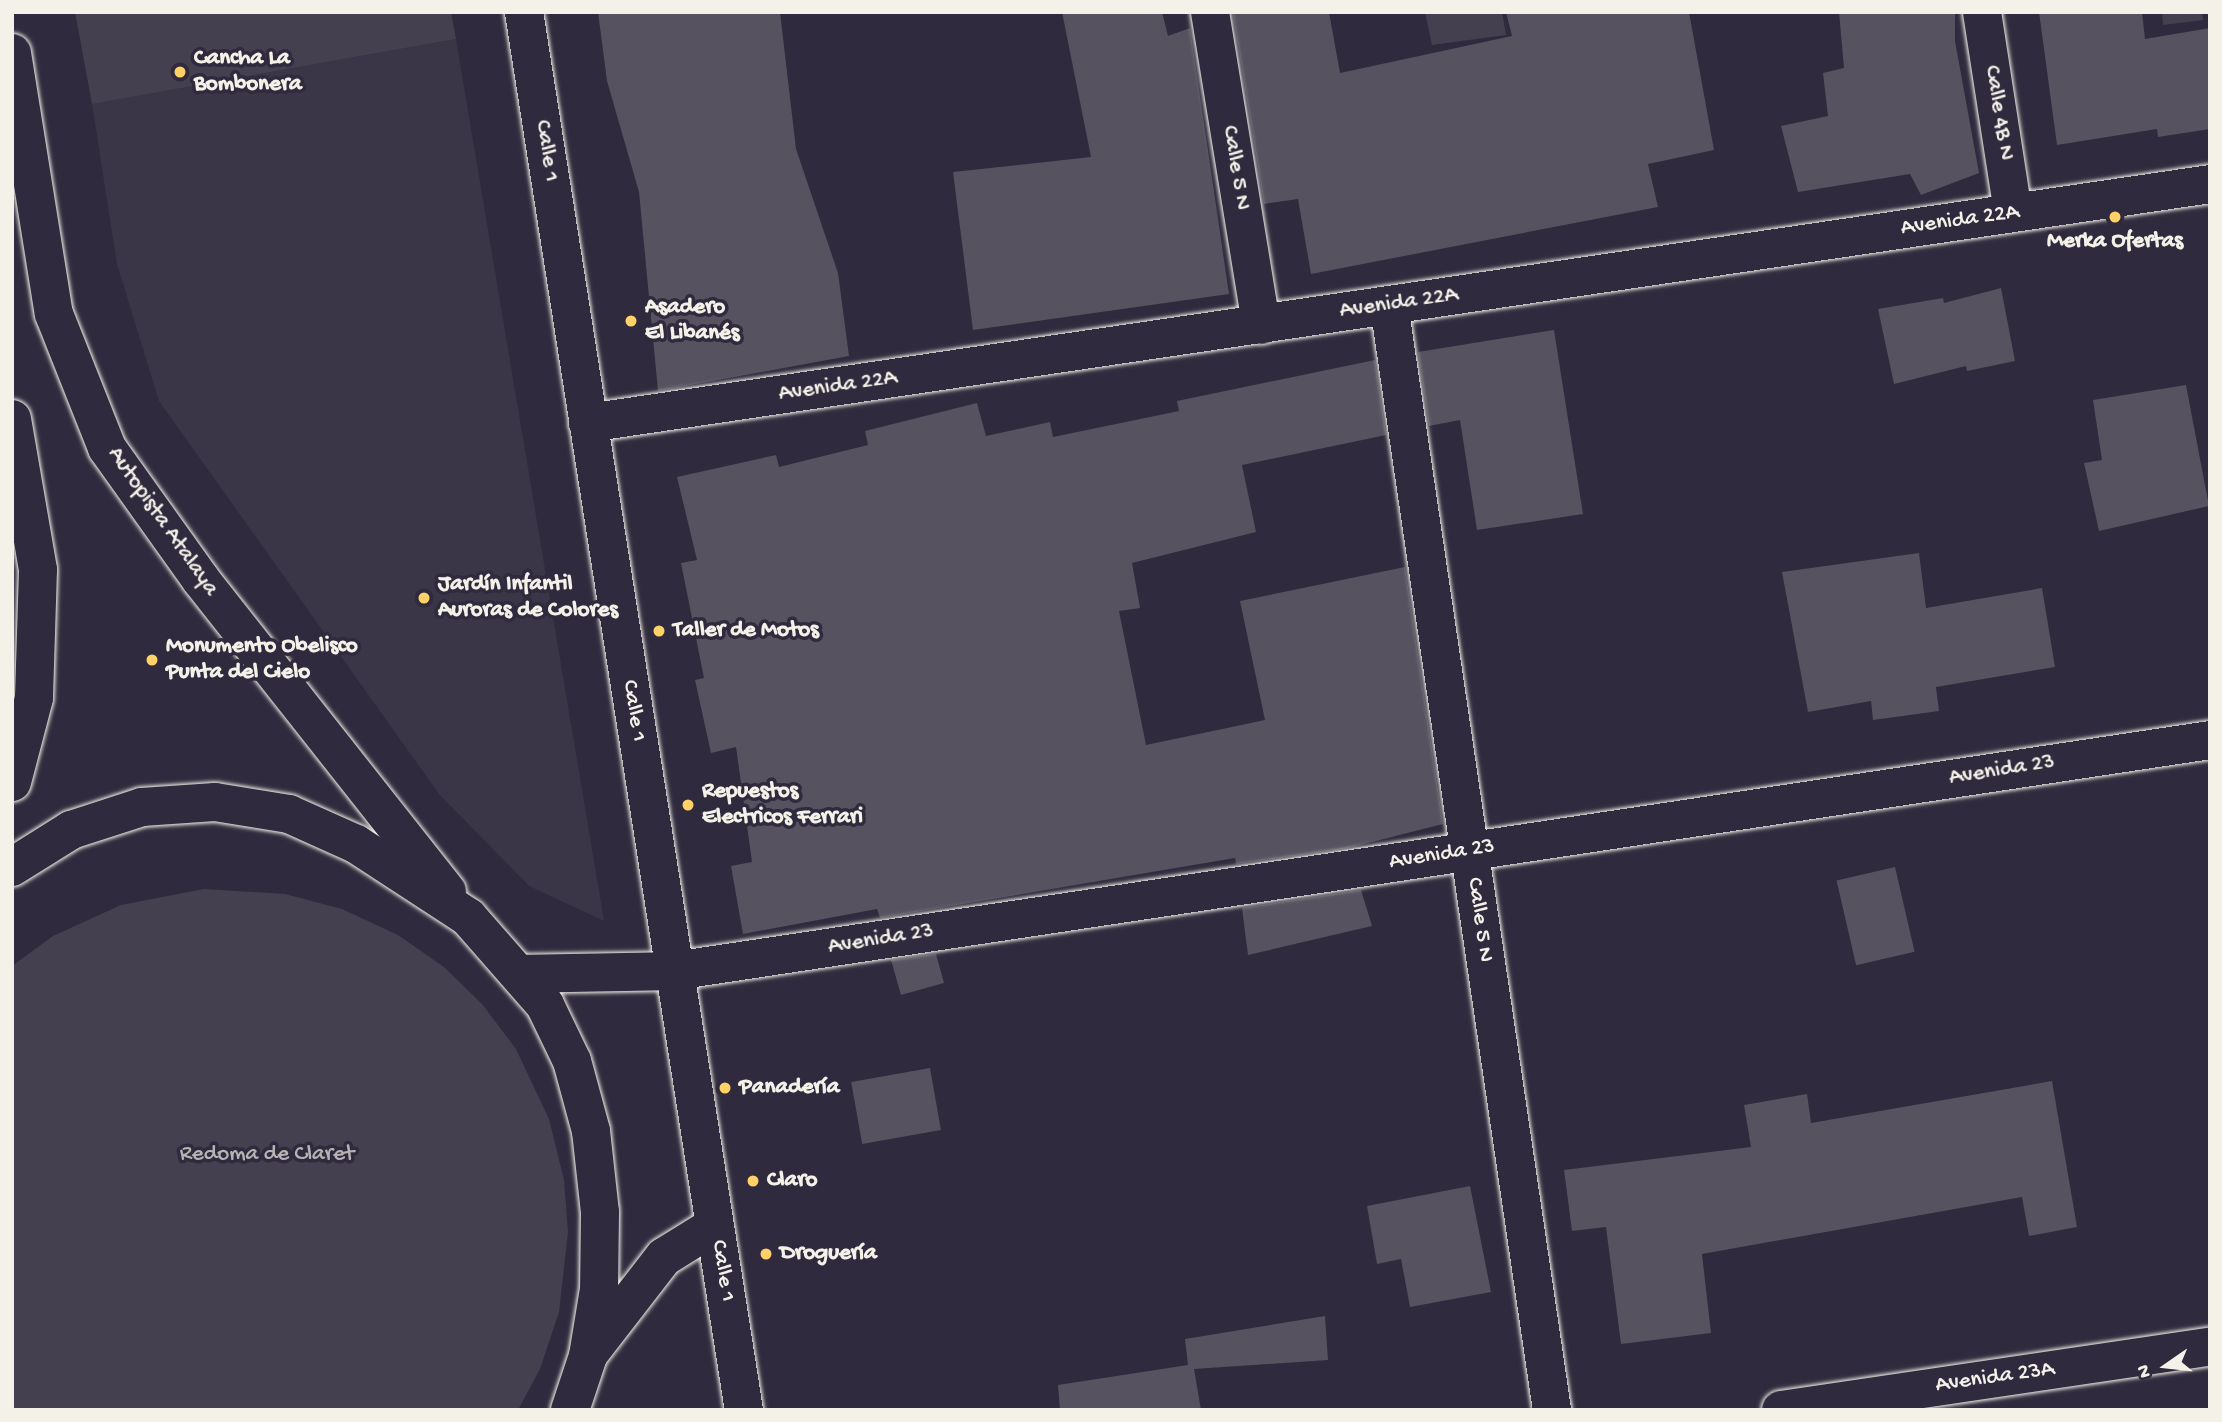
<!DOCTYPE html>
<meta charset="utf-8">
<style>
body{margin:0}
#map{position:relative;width:2222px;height:1422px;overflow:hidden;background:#2f2a3d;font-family:"Gochi Hand",sans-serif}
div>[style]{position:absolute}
.built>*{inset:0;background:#3b3647}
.green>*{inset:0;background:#454050}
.building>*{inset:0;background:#56525f;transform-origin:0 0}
.roads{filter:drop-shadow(0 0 2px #f4f1e8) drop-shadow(0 0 2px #f4f1e8)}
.minor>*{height:38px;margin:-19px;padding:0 19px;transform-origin:19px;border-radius:19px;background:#2f2a3d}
.major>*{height:38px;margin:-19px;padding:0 19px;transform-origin:19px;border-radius:19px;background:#2f2a3d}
.dots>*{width:19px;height:19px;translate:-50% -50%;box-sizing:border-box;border:4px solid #2f2a3d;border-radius:50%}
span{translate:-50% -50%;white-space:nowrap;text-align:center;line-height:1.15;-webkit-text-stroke:7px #2f2a3d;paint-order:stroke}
.poi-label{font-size:23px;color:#f4f1e8;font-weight:700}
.left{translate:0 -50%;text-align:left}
.street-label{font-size:23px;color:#f4f1e8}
.park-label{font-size:23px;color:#b7b3b3}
.frame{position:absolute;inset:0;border:14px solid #f4f1e8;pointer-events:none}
.north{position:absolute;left:2131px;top:1331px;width:70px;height:70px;-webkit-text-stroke:5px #2f2a3d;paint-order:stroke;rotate:256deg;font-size:19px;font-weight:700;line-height:28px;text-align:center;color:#f4f1e8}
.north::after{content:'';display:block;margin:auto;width:24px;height:32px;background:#f4f1e8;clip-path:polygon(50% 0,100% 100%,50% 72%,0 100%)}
</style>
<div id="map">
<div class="built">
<div style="clip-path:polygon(456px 39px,604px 921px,529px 886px,439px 794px,159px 401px,117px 264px,92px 104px)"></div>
</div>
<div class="green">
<div style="clip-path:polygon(75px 12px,451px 12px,456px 39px,92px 104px)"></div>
<div style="clip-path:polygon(1425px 12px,1502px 12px,1506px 35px,1432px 45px)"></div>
<div style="clip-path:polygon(2162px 12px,2202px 12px,2203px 20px,2163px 25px)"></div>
<div style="clip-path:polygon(204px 889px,285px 894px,342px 909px,398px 935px,444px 967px,482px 1004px,516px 1049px,549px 1119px,564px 1180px,568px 1232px,559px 1312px,540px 1369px,518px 1410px,12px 1410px,12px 966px,53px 936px,121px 905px)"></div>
</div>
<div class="building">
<div style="clip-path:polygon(598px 12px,780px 12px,796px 149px,838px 273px,849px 356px,658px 391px,639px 192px,607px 81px)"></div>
<div style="clip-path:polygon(1062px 12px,1162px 12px,1168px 36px,1190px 28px,1229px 294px,973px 330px,953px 172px,1091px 157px)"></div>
<div style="clip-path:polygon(1239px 12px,1329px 12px,1340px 73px,1512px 36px,1506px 12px,1689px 12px,1714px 150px,1648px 164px,1658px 207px,1311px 274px,1298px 199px,1264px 204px,1233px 14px)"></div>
<div style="clip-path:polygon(1839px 12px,1955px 12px,1955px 41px,1979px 173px,1921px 195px,1910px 174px,1798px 192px,1781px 126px,1828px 116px,1823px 73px,1844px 68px)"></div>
<div style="clip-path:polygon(2039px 12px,2142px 12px,2145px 39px,2210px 28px,2210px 129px,2158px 137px,2157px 129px,2057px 145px)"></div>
<div style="clip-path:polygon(2001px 288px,2015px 361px,1967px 371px,1966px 366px,1894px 384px,1878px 309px,1943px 298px,1944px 303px)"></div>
<div style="clip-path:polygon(1554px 330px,1583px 514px,1477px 530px,1460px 420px,1429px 426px,1418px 352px)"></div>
<div style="clip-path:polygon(1375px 360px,1386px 435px,1242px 465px,1256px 532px,1132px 563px,1140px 608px,1119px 611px,1146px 745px,1265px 720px,1240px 601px,1405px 567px,1443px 824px,1348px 848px,1236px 864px,1235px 858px,880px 918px,877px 909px,743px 934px,731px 866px,752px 862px,736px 747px,711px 753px,695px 680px,704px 678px,681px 563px,697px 560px,677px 477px,776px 455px,779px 467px,868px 445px,865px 431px,977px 403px,986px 436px,1050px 422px,1053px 437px,1179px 411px,1177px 401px)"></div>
<div style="clip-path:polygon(2186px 385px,2209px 506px,2099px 531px,2084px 463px,2102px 460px,2093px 400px)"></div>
<div style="clip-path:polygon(1919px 553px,1926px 608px,2042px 588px,2055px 667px,1936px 687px,1939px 711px,1873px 720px,1871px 701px,1808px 712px,1782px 572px)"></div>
<div style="left:1895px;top:867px;width:87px;height:60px;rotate:77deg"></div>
<div style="clip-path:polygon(1361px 890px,1372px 926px,1248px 955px,1242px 908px)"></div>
<div style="clip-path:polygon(936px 954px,944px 983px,901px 995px,891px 960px)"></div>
<div style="left:930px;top:1068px;width:63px;height:80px;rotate:80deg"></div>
<div style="clip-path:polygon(2052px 1081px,2077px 1227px,2029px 1236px,2022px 1197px,1702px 1254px,1711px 1333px,1621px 1344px,1606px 1227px,1572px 1231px,1564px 1170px,1751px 1147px,1744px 1105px,1807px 1094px,1811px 1123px)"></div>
<div style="clip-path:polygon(1470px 1186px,1491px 1292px,1410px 1307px,1401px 1259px,1377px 1264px,1367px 1206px)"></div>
<div style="clip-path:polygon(1325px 1316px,1328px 1360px,1194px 1369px,1201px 1410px,1060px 1410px,1058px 1385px,1188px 1365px,1185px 1339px)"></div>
</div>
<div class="roads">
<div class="minor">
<div style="left:524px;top:12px;width:1415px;rotate:81.06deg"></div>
<div style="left:1210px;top:12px;width:317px;rotate:80.7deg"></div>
<div style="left:1982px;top:12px;width:203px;rotate:81.2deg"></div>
<div style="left:1389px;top:305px;width:1117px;rotate:81.61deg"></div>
<div style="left:588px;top:423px;width:1640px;rotate:-8.38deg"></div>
<div style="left:674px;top:971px;width:1553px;rotate:-8.55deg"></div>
<div style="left:1781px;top:1410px;width:434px;rotate:-8.4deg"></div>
</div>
<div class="major">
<div style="left:12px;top:53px;width:264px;rotate:80.9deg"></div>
<div style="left:54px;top:314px;width:144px;rotate:68.4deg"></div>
<div style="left:107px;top:448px;width:162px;rotate:54.5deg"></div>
<div style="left:201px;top:580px;width:397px;rotate:51.7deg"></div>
<div style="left:12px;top:419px;width:153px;rotate:80.2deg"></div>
<div style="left:38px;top:570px;width:128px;rotate:91.8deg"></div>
<div style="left:34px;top:698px;width:87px;rotate:104.7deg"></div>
<div style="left:12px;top:867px;width:70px;rotate:-32.1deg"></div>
<div style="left:71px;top:830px;width:75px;rotate:-17.9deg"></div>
<div style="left:142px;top:807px;width:73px;rotate:-3.9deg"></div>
<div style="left:215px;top:802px;width:75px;rotate:9.2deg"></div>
<div style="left:289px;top:814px;width:73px;rotate:24.1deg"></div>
<div style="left:356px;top:844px;width:134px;rotate:33.1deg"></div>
<div style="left:468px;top:917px;width:117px;rotate:48.8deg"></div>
<div style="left:545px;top:1005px;width:62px;rotate:64.3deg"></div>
<div style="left:572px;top:1061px;width:73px;rotate:74.8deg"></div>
<div style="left:591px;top:1131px;width:81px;rotate:83.7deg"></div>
<div style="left:600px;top:1212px;width:77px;rotate:90.7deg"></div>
<div style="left:599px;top:1289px;width:68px;rotate:99.3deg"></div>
<div style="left:588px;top:1356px;width:57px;rotate:108.4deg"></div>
<div style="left:520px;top:974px;width:154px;rotate:-1.1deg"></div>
<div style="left:591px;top:1351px;width:119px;rotate:-52.2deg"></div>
<div style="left:664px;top:1257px;width:59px;rotate:-31.8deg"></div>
</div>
</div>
<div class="dots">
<div style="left:180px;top:72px;background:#ffd166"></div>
<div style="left:2115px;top:217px;background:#ffd166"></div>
<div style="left:631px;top:321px;background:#ffd166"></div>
<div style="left:424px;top:598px;background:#ffd166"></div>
<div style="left:659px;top:631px;background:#ffd166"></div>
<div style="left:152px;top:660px;background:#ffd166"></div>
<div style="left:688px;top:805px;background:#ffd166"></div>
<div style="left:725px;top:1088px;background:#ffd166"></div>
<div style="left:753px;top:1181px;background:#ffd166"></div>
<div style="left:766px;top:1254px;background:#ffd166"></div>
</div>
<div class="poi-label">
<span class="left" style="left:194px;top:72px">Cancha La<br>Bombonera</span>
<span style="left:2115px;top:242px">Merka Ofertas</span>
<span class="left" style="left:645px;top:321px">Asadero<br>El Libanés</span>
<span class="left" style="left:438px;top:598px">Jardín Infantil<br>Auroras de Colores</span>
<span class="left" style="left:673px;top:631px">Taller de Motos</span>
<span class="left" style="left:166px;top:660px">Monumento Obelisco<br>Punta del Cielo</span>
<span class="left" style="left:702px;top:805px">Repuestos<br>Electricos Ferrari</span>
<span class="left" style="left:739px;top:1088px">Panadería</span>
<span class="left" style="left:767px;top:1181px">Claro</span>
<span class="left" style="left:780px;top:1254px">Droguería</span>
</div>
<div class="street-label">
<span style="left:1998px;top:113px;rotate:81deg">Calle 4B N</span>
<span style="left:546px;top:151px;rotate:81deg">Calle 1</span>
<span style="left:1235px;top:168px;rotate:81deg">Calle 5 N</span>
<span style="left:1960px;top:221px;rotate:-8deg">Avenida 22A</span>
<span style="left:1399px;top:304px;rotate:-8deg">Avenida 22A</span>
<span style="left:838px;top:387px;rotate:-8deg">Avenida 22A</span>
<span style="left:162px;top:522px;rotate:55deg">Autopista Atalaya</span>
<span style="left:633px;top:711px;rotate:81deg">Calle 1</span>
<span style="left:2002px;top:771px;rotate:-9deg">Avenida 23</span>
<span style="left:1442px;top:855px;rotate:-9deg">Avenida 23</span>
<span style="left:1479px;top:920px;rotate:82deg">Calle 5 N</span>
<span style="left:881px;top:940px;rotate:-9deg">Avenida 23</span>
<span style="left:722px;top:1271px;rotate:81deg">Calle 1</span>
<span style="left:1995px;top:1378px;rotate:-8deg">Avenida 23A</span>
</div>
<div class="park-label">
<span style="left:267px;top:1155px">Redoma de Claret</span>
</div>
<div class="frame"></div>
<div class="north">N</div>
</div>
